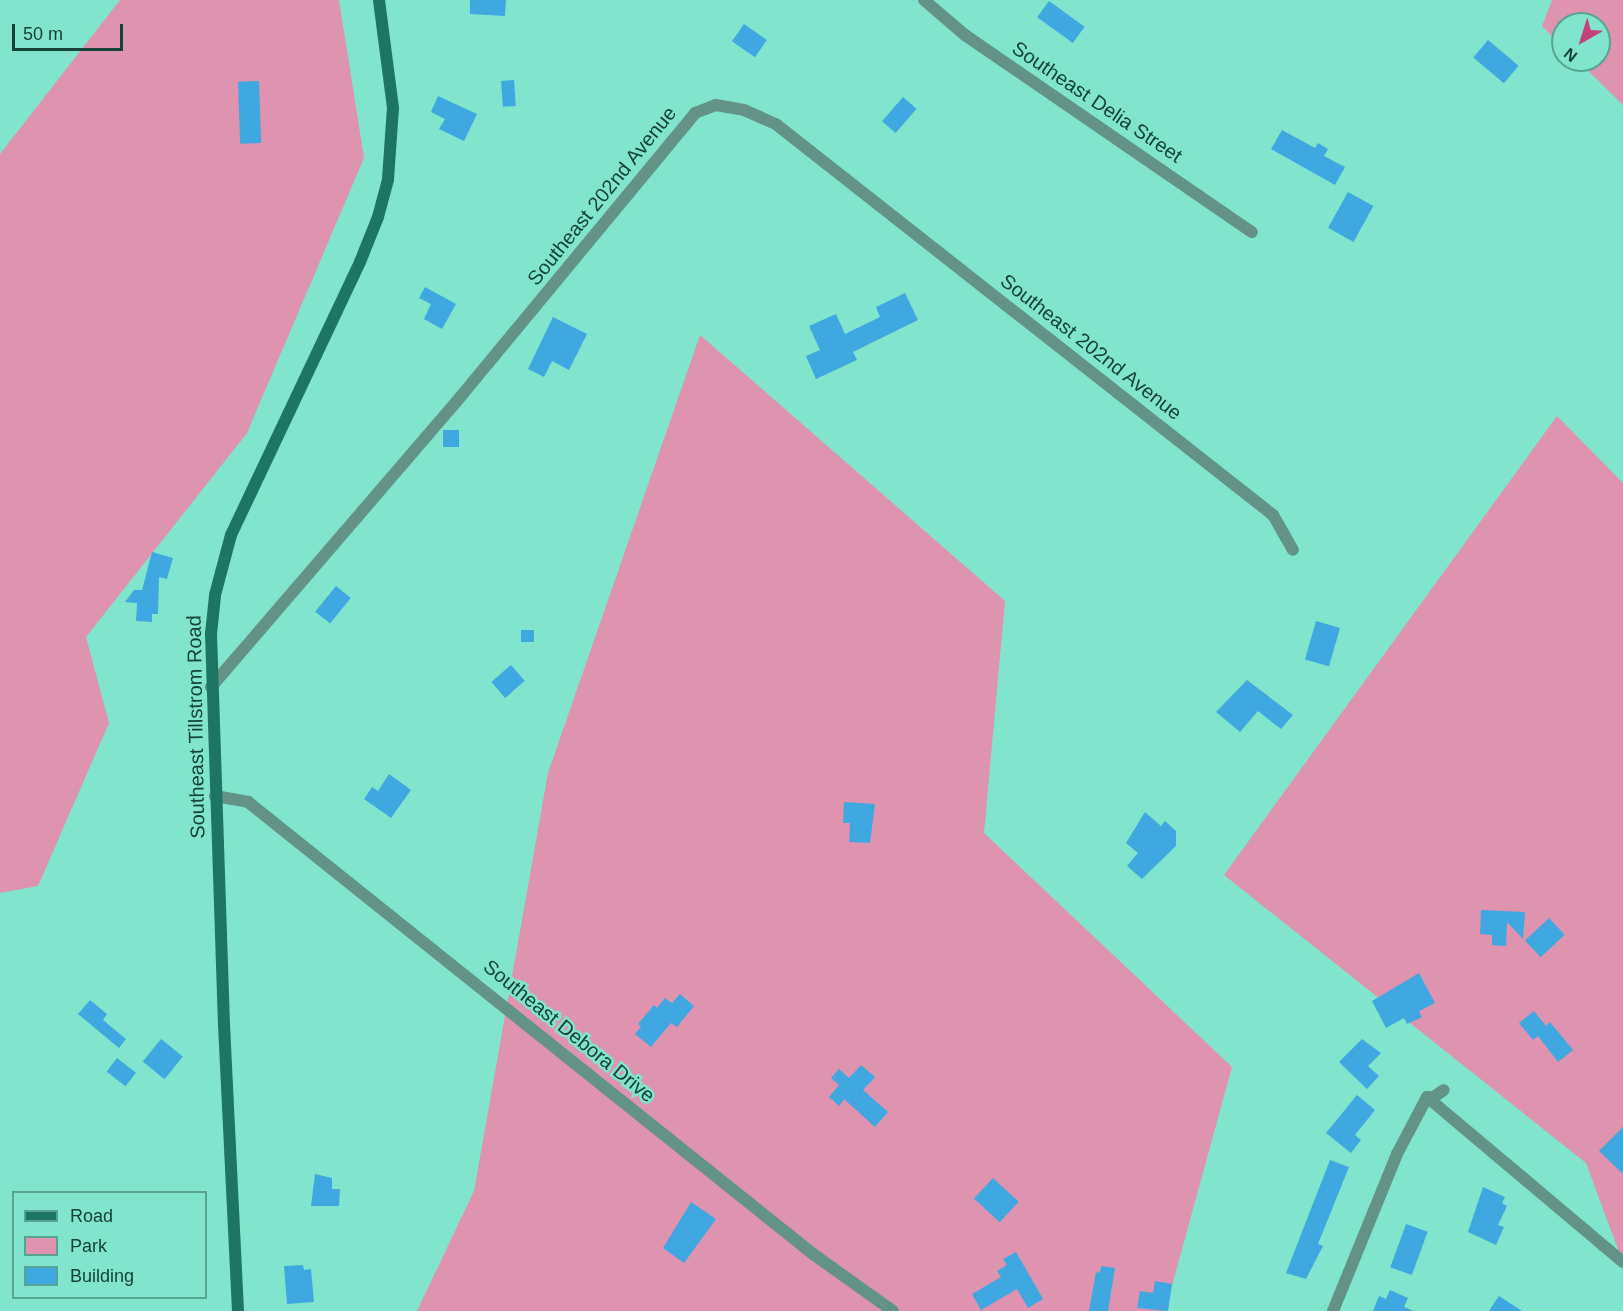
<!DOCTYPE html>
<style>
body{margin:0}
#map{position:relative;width:1623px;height:1311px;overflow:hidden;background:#80e5cc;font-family:Arial,sans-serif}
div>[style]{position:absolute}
.green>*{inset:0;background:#de93ae}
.building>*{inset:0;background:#3fa8e0;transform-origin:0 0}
.street>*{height:12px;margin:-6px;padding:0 6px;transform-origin:6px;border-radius:6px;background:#629386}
.secondary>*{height:12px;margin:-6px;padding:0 6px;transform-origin:6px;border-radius:6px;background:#1d7563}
span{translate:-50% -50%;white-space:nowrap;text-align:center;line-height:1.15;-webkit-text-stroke:5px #80e5cc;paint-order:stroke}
.street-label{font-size:20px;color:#164238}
.legend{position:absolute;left:12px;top:1191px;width:195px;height:108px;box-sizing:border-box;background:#80e5cc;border:2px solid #56a491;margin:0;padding:8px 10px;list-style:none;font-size:18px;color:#164238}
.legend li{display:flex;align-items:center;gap:12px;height:30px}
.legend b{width:30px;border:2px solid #56a491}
.north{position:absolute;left:1551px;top:12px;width:60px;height:60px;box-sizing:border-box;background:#80e5cc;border:2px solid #56a491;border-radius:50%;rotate:219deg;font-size:16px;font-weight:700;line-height:24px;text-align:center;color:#164238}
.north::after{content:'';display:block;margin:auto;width:21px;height:27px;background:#c7407e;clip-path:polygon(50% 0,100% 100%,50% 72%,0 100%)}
.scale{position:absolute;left:12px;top:24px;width:111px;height:27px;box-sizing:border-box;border:3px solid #164238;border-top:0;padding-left:8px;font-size:18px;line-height:21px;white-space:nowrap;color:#164238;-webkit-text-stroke:4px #80e5cc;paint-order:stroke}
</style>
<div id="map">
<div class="green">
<div style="clip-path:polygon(120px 0,339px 0,364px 158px,247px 433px,86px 637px,109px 723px,38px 886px,0 893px,0 154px)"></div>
<div style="clip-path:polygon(1552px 0,1623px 0,1623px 105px,1577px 60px,1599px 60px,1599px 24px,1563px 24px,1563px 47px,1542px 26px)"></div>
<div style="clip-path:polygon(700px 335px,1005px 601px,984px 833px,1232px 1067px,1165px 1311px,417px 1311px,474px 1191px,548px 773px)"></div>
<div style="clip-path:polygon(1557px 416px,1623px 483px,1623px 1263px,1586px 1163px,1224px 875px)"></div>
</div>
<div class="building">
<div style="clip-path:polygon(470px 0,506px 0,505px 16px,470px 14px)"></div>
<div style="left:1049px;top:1px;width:44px;height:20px;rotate:36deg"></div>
<div style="left:744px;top:24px;width:28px;height:21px;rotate:35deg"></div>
<div style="left:1488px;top:40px;width:40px;height:23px;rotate:40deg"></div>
<div style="left:514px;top:80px;width:26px;height:13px;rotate:86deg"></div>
<div style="left:259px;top:81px;width:62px;height:21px;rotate:88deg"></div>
<div style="clip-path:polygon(438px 96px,477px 114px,464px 141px,439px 129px,445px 119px,431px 112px)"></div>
<div style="left:903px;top:97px;width:18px;height:32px;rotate:41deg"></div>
<div style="clip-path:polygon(1282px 130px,1315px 148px,1318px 143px,1328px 149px,1324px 156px,1345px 167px,1335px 185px,1271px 149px)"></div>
<div style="left:1348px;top:192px;width:29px;height:41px;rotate:29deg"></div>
<div style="clip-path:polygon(425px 287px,456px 304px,442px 329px,424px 319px,431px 304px,419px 298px)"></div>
<div style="clip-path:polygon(905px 293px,918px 320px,853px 352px,857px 360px,816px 379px,806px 356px,820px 350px,809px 326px,836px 314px,845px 334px,880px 317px,876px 307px)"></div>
<div style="clip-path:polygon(553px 317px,587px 334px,569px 370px,552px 361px,544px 377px,528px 369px)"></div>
<div style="left:443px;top:430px;width:16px;height:17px"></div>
<div style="clip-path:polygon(152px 552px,173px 558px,167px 579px,159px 577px,158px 614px,152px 614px,152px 622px,136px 621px,137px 603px,125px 602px,134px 590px,142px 590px)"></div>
<div style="left:336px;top:586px;width:19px;height:33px;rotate:39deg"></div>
<div style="left:1316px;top:621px;width:25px;height:40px;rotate:16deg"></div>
<div style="left:521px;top:630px;width:13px;height:12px"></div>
<div style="left:511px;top:665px;width:21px;height:26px;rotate:49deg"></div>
<div style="clip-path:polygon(1247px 680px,1293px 715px,1281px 729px,1258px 711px,1240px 732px,1216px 712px)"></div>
<div style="clip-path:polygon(389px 774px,411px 790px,391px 818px,364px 799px,372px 787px,378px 791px)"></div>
<div style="clip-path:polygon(844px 802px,875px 804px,870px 843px,849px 842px,850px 823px,843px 823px)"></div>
<div style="clip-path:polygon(1145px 812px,1161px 826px,1165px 821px,1176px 831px,1176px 846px,1142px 879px,1127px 866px,1138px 853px,1126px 843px)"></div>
<div style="clip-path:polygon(1481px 910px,1525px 912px,1523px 939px,1507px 922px,1506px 946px,1492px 945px,1492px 935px,1480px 934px)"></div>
<div style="left:1549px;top:918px;width:23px;height:33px;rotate:47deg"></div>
<div style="clip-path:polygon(1419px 973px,1435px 1003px,1419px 1011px,1422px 1017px,1407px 1024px,1404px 1018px,1386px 1028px,1372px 1001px)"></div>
<div style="clip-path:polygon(680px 994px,694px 1006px,677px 1027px,671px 1023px,651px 1047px,635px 1034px,641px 1027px,638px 1024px,654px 1005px,657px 1008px,665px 998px,672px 1003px)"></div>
<div style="clip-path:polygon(90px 1000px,107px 1014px,103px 1020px,126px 1039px,119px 1048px,78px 1014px)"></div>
<div style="clip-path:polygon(1534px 1011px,1546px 1026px,1550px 1022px,1573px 1050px,1558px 1062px,1538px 1036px,1533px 1040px,1519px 1023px)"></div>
<div style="left:161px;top:1039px;width:28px;height:29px;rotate:39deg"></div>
<div style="clip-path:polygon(1362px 1039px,1381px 1053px,1368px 1066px,1379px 1076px,1367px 1089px,1339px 1062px)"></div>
<div style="left:117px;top:1058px;width:24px;height:17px;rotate:38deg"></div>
<div style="clip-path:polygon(861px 1065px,875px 1077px,863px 1090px,888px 1112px,875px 1127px,844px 1099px,839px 1106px,829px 1097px,839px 1085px,831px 1078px,839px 1069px,849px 1078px)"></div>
<div style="clip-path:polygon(1357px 1095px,1375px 1110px,1355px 1135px,1361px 1140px,1351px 1153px,1326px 1133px)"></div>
<div style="clip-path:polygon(1623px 1127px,1623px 1174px,1599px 1151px)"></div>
<div style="clip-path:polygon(1330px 1160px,1349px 1167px,1318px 1244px,1323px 1246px,1306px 1279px,1286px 1273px)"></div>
<div style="clip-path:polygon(315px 1174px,332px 1178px,332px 1189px,340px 1189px,339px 1206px,311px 1206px)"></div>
<div style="left:993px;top:1178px;width:35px;height:28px;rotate:43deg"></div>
<div style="clip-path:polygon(1483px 1187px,1505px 1197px,1502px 1203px,1507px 1206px,1498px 1225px,1504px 1227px,1496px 1245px,1468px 1232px)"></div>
<div style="clip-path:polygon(691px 1202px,716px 1219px,684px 1263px,663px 1248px)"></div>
<div style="left:1406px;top:1224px;width:23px;height:46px;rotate:20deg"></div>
<div style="clip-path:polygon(1016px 1252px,1043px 1299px,1028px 1308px,1017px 1289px,981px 1310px,972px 1294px,1001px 1277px,997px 1271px,1007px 1265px,1003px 1259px)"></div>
<div style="clip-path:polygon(303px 1265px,304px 1270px,311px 1269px,314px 1302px,287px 1304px,284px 1266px)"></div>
<div style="clip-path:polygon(1101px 1266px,1115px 1268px,1108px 1311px,1089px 1311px,1096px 1272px,1100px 1273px)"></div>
<div style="clip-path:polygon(1155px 1281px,1172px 1284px,1168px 1311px,1137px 1308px,1140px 1291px,1153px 1293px)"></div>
<div style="clip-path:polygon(1390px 1290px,1408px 1298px,1404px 1307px,1414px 1311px,1373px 1311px,1379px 1296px,1386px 1299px)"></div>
<div style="clip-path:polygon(1499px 1296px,1522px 1311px,1489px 1311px)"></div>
</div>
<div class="street">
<div style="left:924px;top:0;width:54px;rotate:40.5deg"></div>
<div style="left:965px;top:35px;width:348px;rotate:34.5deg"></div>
<div style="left:211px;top:687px;width:377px;rotate:-49.3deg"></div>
<div style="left:457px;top:401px;width:374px;rotate:-50.4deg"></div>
<div style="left:695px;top:113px;width:22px;rotate:-21deg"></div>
<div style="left:716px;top:105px;width:28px;rotate:10deg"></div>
<div style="left:744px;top:110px;width:36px;rotate:24deg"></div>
<div style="left:777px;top:125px;width:631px;rotate:38.18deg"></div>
<div style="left:1273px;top:515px;width:40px;rotate:60.3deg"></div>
<div style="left:215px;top:796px;width:34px;rotate:10deg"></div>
<div style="left:248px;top:802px;width:724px;rotate:38.66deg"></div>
<div style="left:813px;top:1254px;width:98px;rotate:35.5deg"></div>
<div style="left:1427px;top:1097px;width:256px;rotate:40.1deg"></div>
<div style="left:1333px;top:1311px;width:170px;rotate:-67.8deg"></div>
<div style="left:1397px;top:1154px;width:64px;rotate:-62.2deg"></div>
<div style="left:1427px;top:1097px;width:5px;rotate:11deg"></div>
<div style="left:1432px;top:1098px;width:14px;rotate:-34deg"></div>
</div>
<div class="secondary">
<div style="left:238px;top:1311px;width:286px;rotate:-92.8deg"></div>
<div style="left:224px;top:1025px;width:391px;rotate:-91.9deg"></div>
<div style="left:211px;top:634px;width:39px;rotate:-84deg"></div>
<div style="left:215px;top:595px;width:62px;rotate:-75.1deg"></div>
<div style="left:231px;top:535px;width:302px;rotate:-64.7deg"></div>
<div style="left:360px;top:262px;width:48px;rotate:-68.2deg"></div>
<div style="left:378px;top:217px;width:39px;rotate:-75deg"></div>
<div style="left:388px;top:179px;width:71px;rotate:-86deg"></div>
<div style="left:393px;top:108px;width:109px;rotate:-97.4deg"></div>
</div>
<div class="street-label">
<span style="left:1097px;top:102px;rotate:34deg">Southeast Delia Street</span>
<span style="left:602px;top:196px;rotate:-51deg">Southeast 202nd Avenue</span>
<span style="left:1091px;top:347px;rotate:38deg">Southeast 202nd Avenue</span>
<span style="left:196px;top:727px;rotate:-91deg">Southeast Tillstrom Road</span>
<span style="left:569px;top:1031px;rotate:39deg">Southeast Debora Drive</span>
</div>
<ul class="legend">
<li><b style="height:8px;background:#1d7563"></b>Road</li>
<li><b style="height:16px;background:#de93ae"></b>Park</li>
<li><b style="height:16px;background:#3fa8e0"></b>Building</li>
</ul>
<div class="north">N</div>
<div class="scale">50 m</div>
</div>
